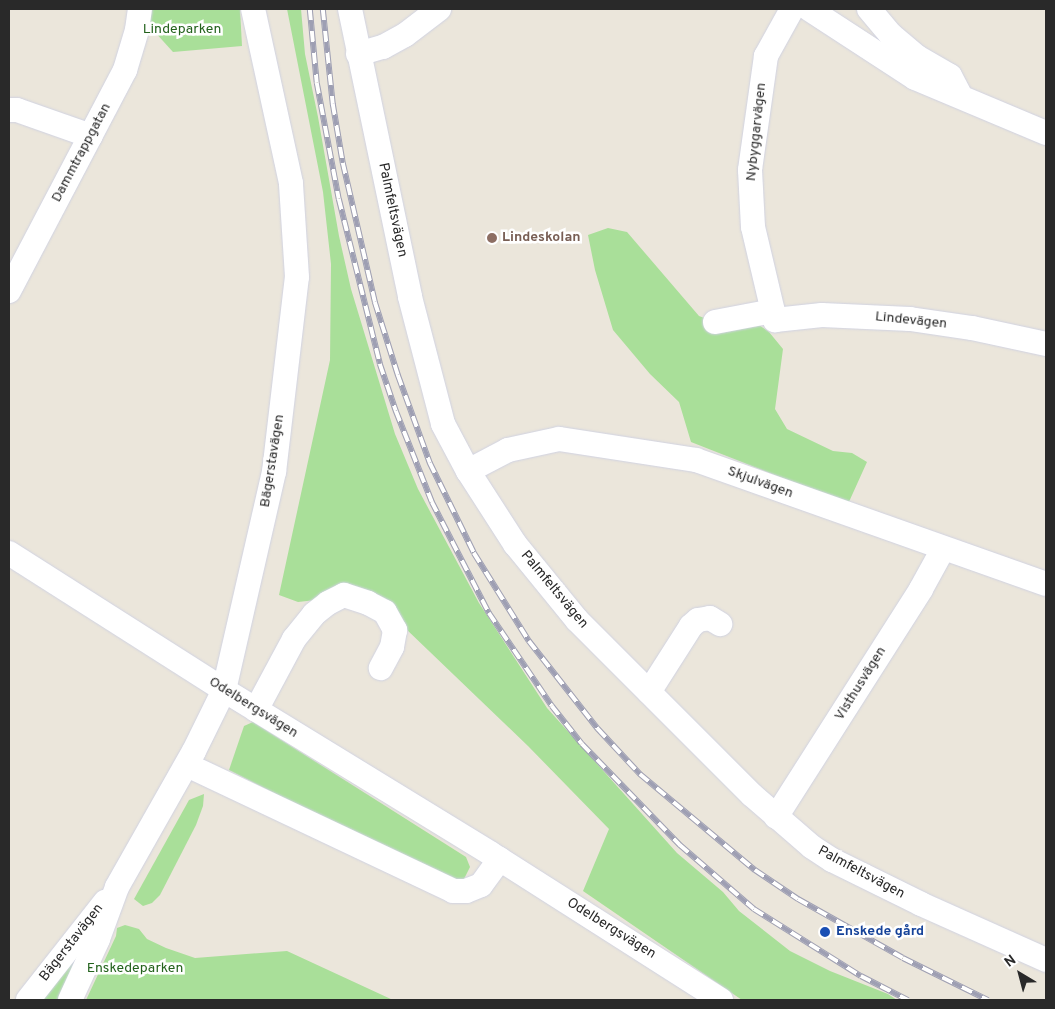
<!DOCTYPE html>
<meta charset="utf-8">
<style>
body{margin:0}
#map{position:relative;width:1055px;height:1009px;overflow:hidden;background:#ebe6db;font-family:Overpass,sans-serif}
div>[style]{position:absolute}
.green>*{inset:0;background:#a9df99}
.roads{filter:drop-shadow(0 0 1px #d0d2e1) drop-shadow(0 0 1px #d0d2e1)}
.minor>*{height:24px;margin:-12px;padding:0 12px;transform-origin:12px;border-radius:12px;background:#fff}
.rail>*{height:5.5px;margin-top:-2.75px;transform-origin:0;background:repeating-linear-gradient(90deg,#fff 0 11px,#9e9fb3 0 22px);box-sizing:border-box;border-block:1px solid #9e9fb3}
.dots>*{width:14px;height:14px;translate:-50% -50%;box-sizing:border-box;border:2px solid #fff;border-radius:50%}
span{translate:-50% -50%;white-space:nowrap;text-align:center;line-height:1.15;-webkit-text-stroke:5px #fff;paint-order:stroke}
.park-label{font-size:14px;color:#23621c}
.street-label{font-size:14px;color:#292929}
.education-label{font-size:14px;color:#785e54;font-weight:700}
.left{translate:0 -50%;text-align:left}
.transit-label{font-size:14px;color:#164399;font-weight:700}
.frame{position:absolute;inset:0;border:10px solid #292929;pointer-events:none}
.north{position:absolute;left:995px;top:949px;width:50px;height:50px;-webkit-text-stroke:4px #fff;paint-order:stroke;rotate:323deg;font-size:14px;font-weight:700;line-height:20px;text-align:center;color:#292929}
.north::after{content:'';display:block;margin:auto;width:18px;height:22px;background:#292929;clip-path:polygon(50% 0,100% 100%,50% 72%,0 100%)}
</style>
<div id="map">
<div class="green">
<div style="clip-path:polygon(134px 9px,240px 9px,242px 46px,173px 52px)"></div>
<div style="clip-path:polygon(287px 9px,301px 9px,305px 54px,318px 117px,339px 236px,351px 289px,395px 434px,418px 489px,479px 603px,547px 708px,677px 853px,723px 892px,739px 911px,790px 951px,830px 971px,888px 994px,897px 1000px,742px 1000px,583px 891px,609px 829px,528px 746px,405px 628px,343px 597px,298px 602px,279px 595px,330px 360px,331px 264px,323px 192px)"></div>
<div style="clip-path:polygon(608px 228px,627px 232px,699px 316px,715px 322px,759px 325px,769px 332px,783px 349px,775px 409px,787px 429px,833px 451px,852px 453px,867px 462px,848px 504px,691px 442px,679px 402px,650px 374px,613px 330px,595px 270px,588px 235px)"></div>
<div style="clip-path:polygon(253px 722px,466px 857px,470px 867px,464px 879px,451px 884px,229px 770px,244px 726px)"></div>
<div style="clip-path:polygon(204px 794px,203px 806px,196px 825px,160px 895px,152px 903px,143px 906px,134px 899px,189px 800px)"></div>
<div style="clip-path:polygon(125px 925px,139px 929px,147px 939px,166px 948px,195px 958px,287px 951px,393px 1000px,86px 1000px,116px 936px,117px 928px)"></div>
<div style="clip-path:polygon(81px 943px,87px 947px,61px 1000px,37px 1000px)"></div>
</div>
<div class="roads">
<div class="minor">
<div style="left:350px;top:9px;width:294px;rotate:78.2deg"></div>
<div style="left:410px;top:297px;width:131px;rotate:75.4deg"></div>
<div style="left:443px;top:424px;width:53px;rotate:62deg"></div>
<div style="left:468px;top:471px;width:87px;rotate:57.2deg"></div>
<div style="left:515px;top:544px;width:98px;rotate:50.8deg"></div>
<div style="left:577px;top:620px;width:247px;rotate:45deg"></div>
<div style="left:752px;top:795px;width:79px;rotate:40.9deg"></div>
<div style="left:812px;top:847px;width:24px;rotate:33deg"></div>
<div style="left:832px;top:860px;width:99px;rotate:26.3deg"></div>
<div style="left:921px;top:904px;width:137px;rotate:24.1deg"></div>
<div style="left:792px;top:9px;width:54px;rotate:119deg"></div>
<div style="left:766px;top:56px;width:115px;rotate:98deg"></div>
<div style="left:750px;top:170px;width:57px;rotate:87deg"></div>
<div style="left:753px;top:227px;width:96px;rotate:76.7deg"></div>
<div style="left:775px;top:320px;width:47px;rotate:-6.1deg"></div>
<div style="left:822px;top:315px;width:88px;rotate:2.6deg"></div>
<div style="left:910px;top:319px;width:63px;rotate:8.3deg"></div>
<div style="left:972px;top:328px;width:76px;rotate:12.2deg"></div>
<div style="left:809px;top:9px;width:126px;rotate:33.1deg"></div>
<div style="left:915px;top:78px;width:142px;rotate:22.8deg"></div>
<div style="left:869px;top:9px;width:34px;rotate:50deg"></div>
<div style="left:891px;top:35px;width:34px;rotate:40deg"></div>
<div style="left:917px;top:57px;width:38px;rotate:30deg"></div>
<div style="left:950px;top:76px;width:19px;rotate:62deg"></div>
<div style="left:358px;top:54px;width:26px;rotate:-16deg"></div>
<div style="left:383px;top:47px;width:25px;rotate:-29deg"></div>
<div style="left:405px;top:35px;width:43px;rotate:-37.4deg"></div>
<div style="left:9px;top:110px;width:8px"></div>
<div style="left:17px;top:110px;width:78px;rotate:19.4deg"></div>
<div style="left:9px;top:291px;width:250px;rotate:-62.3deg"></div>
<div style="left:125px;top:70px;width:42px;rotate:-73.3deg"></div>
<div style="left:137px;top:30px;width:21px;rotate:-82deg"></div>
<div style="left:715px;top:322px;width:59px;rotate:-10.7deg"></div>
<div style="left:468px;top:471px;width:45px;rotate:-27.7deg"></div>
<div style="left:508px;top:450px;width:52px;rotate:-12.2deg"></div>
<div style="left:559px;top:439px;width:139px;rotate:8.7deg"></div>
<div style="left:696px;top:460px;width:371px;rotate:19.5deg"></div>
<div style="left:9px;top:553px;width:255px;rotate:32.5deg"></div>
<div style="left:224px;top:690px;width:312px;rotate:31.5deg"></div>
<div style="left:490px;top:853px;width:274px;rotate:32.5deg"></div>
<div style="left:649px;top:692px;width:78px;rotate:-57.5deg"></div>
<div style="left:691px;top:626px;width:9px;rotate:-41deg"></div>
<div style="left:698px;top:620px;width:12px;rotate:-9deg"></div>
<div style="left:710px;top:618px;width:12px;rotate:31deg"></div>
<div style="left:256px;top:710px;width:81px;rotate:-61.8deg"></div>
<div style="left:294px;top:639px;width:32px;rotate:-51deg"></div>
<div style="left:314px;top:614px;width:18px;rotate:-38deg"></div>
<div style="left:328px;top:603px;width:18px;rotate:-27deg"></div>
<div style="left:344px;top:595px;width:25px;rotate:18deg"></div>
<div style="left:368px;top:603px;width:19px;rotate:28deg"></div>
<div style="left:385px;top:612px;width:21px;rotate:61deg"></div>
<div style="left:395px;top:630px;width:17px;rotate:100deg"></div>
<div style="left:392px;top:647px;width:24px;rotate:118deg"></div>
<div style="left:187px;top:765px;width:294px;rotate:25.3deg"></div>
<div style="left:453px;top:891px;width:13px"></div>
<div style="left:466px;top:891px;width:16px;rotate:-22deg"></div>
<div style="left:481px;top:885px;width:32px;rotate:-54deg"></div>
<div style="left:776px;top:817px;width:270px;rotate:-57.5deg"></div>
<div style="left:921px;top:589px;width:46px;rotate:-61.2deg"></div>
<div style="left:28px;top:1000px;width:125px;rotate:-51.8deg"></div>
<div style="left:70px;top:1000px;width:67px;rotate:-65.3deg"></div>
<div style="left:98px;top:939px;width:55px;rotate:-69.9deg"></div>
<div style="left:117px;top:887px;width:156px;rotate:-60.5deg"></div>
<div style="left:194px;top:751px;width:68px;rotate:-63.8deg"></div>
<div style="left:224px;top:690px;width:224px;rotate:-77.1deg"></div>
<div style="left:274px;top:472px;width:196px;rotate:-83.3deg"></div>
<div style="left:297px;top:277px;width:94px;rotate:-93.7deg"></div>
<div style="left:291px;top:183px;width:178px;rotate:-102.3deg"></div>
</div>
</div>
<div class="rail">
<div style="left:310px;top:9px;width:74px;rotate:84.6deg"></div>
<div style="left:317px;top:83px;width:118px;rotate:79.3deg"></div>
<div style="left:339px;top:199px;width:170px;rotate:76deg"></div>
<div style="left:380px;top:364px;width:50px;rotate:71.2deg"></div>
<div style="left:396px;top:411px;width:98px;rotate:68.4deg"></div>
<div style="left:432px;top:502px;width:125px;rotate:62.8deg"></div>
<div style="left:489px;top:613px;width:112px;rotate:55.9deg"></div>
<div style="left:552px;top:706px;width:48px;rotate:51.7deg"></div>
<div style="left:582px;top:744px;width:141px;rotate:45.9deg"></div>
<div style="left:680px;top:845px;width:98px;rotate:40.9deg"></div>
<div style="left:754px;top:909px;width:126px;rotate:32.1deg"></div>
<div style="left:861px;top:976px;width:53px;rotate:27.1deg"></div>
<div style="left:323px;top:9px;width:96px;rotate:84deg"></div>
<div style="left:333px;top:104px;width:60px;rotate:80.4deg"></div>
<div style="left:343px;top:163px;width:143px;rotate:77deg"></div>
<div style="left:375px;top:302px;width:77px;rotate:72.5deg"></div>
<div style="left:398px;top:375px;width:94px;rotate:70deg"></div>
<div style="left:430px;top:463px;width:100px;rotate:63.9deg"></div>
<div style="left:474px;top:553px;width:104px;rotate:58deg"></div>
<div style="left:529px;top:641px;width:112px;rotate:51.9deg"></div>
<div style="left:598px;top:729px;width:62px;rotate:47deg"></div>
<div style="left:640px;top:774px;width:150px;rotate:39.9deg"></div>
<div style="left:755px;top:870px;width:52px;rotate:34deg"></div>
<div style="left:798px;top:899px;width:120px;rotate:29.3deg"></div>
<div style="left:903px;top:958px;width:95px;rotate:26.3deg"></div>
</div>
<div class="dots">
<div style="left:492px;top:238px;background:#8d6e63"></div>
<div style="left:825px;top:932px;background:#1a4fb4"></div>
</div>
<div class="park-label">
<span style="left:182px;top:30px">Lindeparken</span>
<span style="left:135px;top:969px">Enskedeparken</span>
</div>
<div class="street-label">
<span style="left:757px;top:132px;rotate:-84deg">Nybyggarvägen</span>
<span style="left:82px;top:153px;rotate:-62deg">Dammtrappgatan</span>
<span style="left:392px;top:210px;rotate:78deg">Palmfeltsvägen</span>
<span style="left:911px;top:321px;rotate:6deg">Lindevägen</span>
<span style="left:273px;top:461px;rotate:-81deg">Bägerstavägen</span>
<span style="left:760px;top:483px;rotate:20deg">Skjulvägen</span>
<span style="left:554px;top:590px;rotate:50deg">Palmfeltsvägen</span>
<span style="left:861px;top:684px;rotate:-58deg">Visthusvägen</span>
<span style="left:253px;top:708px;rotate:32deg">Odelbergsvägen</span>
<span style="left:861px;top:873px;rotate:28deg">Palmfeltsvägen</span>
<span style="left:611px;top:929px;rotate:32deg">Odelbergsvägen</span>
<span style="left:72px;top:943px;rotate:-52deg">Bägerstavägen</span>
</div>
<div class="education-label">
<span class="left" style="left:502px;top:238px">Lindeskolan</span>
</div>
<div class="transit-label">
<span class="left" style="left:836px;top:932px">Enskede gård</span>
</div>
<div class="frame"></div>
<div class="north">N</div>
</div>
